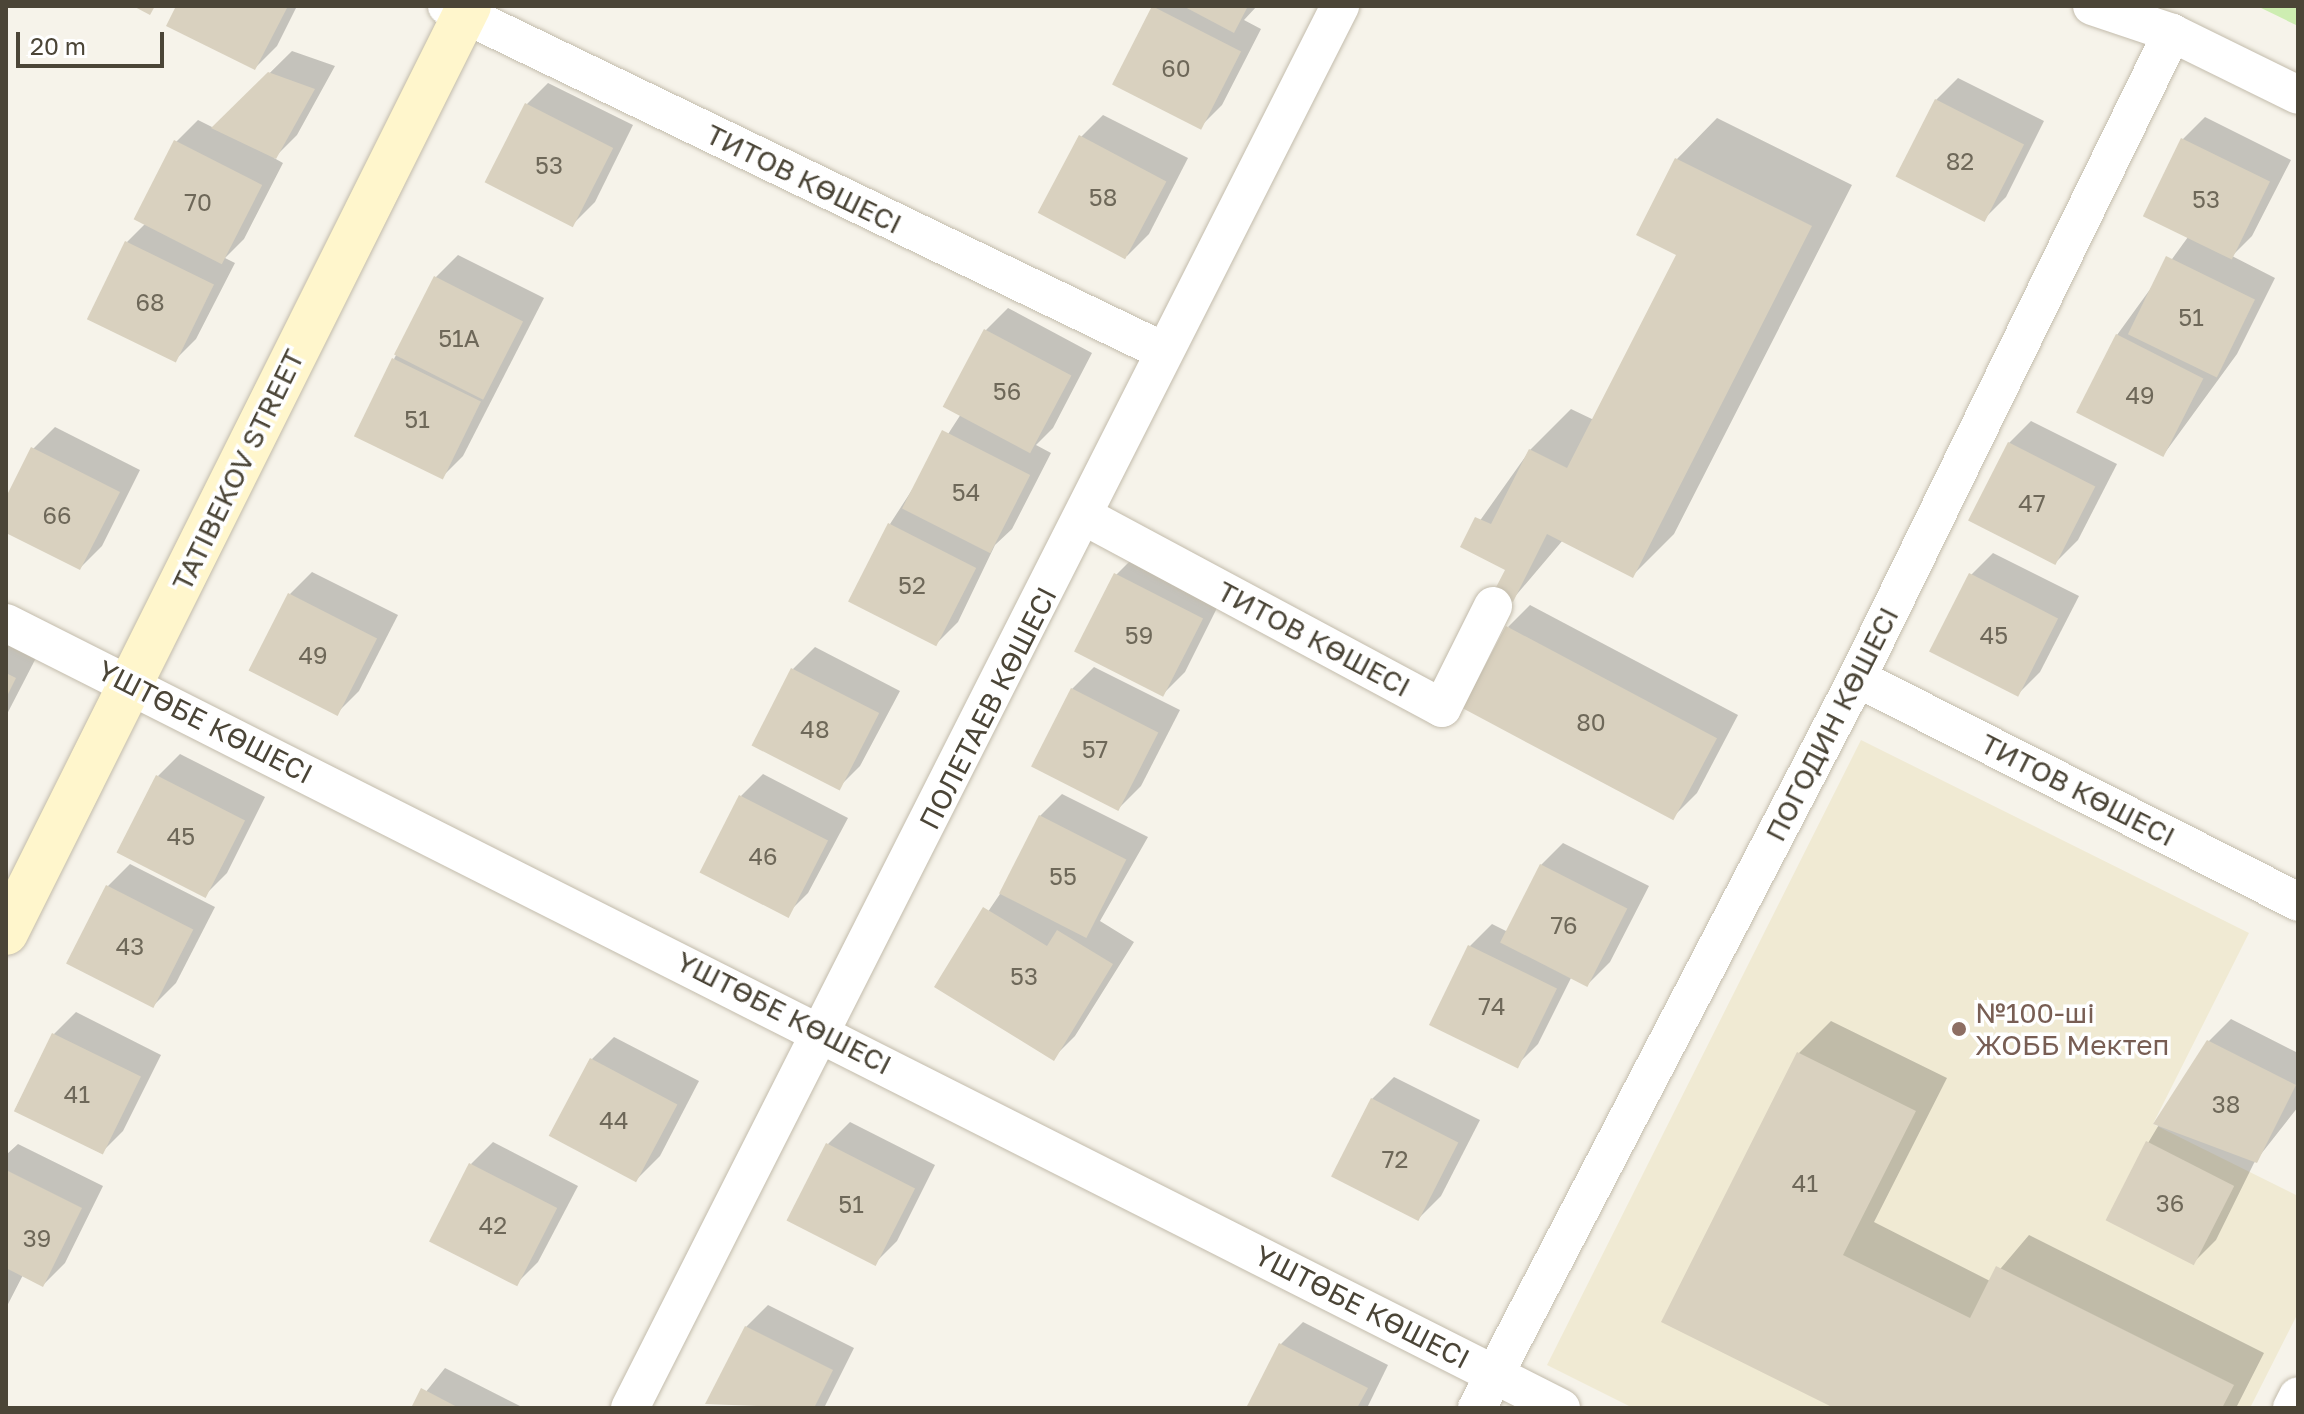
<!DOCTYPE html>
<meta charset="utf-8">
<style>
body{margin:0}
#map{position:relative;width:2304px;height:1414px;overflow:hidden;background:#f6f3ea;font-family:"Golos Text",sans-serif}
div>[style]{position:absolute}
.education>*{inset:0;background:#f0ead3}
.green>*{inset:0;background:#cdedb1}
.shadow>*{inset:0;background:#0003}
.building>*{inset:0;background:#d9d1bf;transform-origin:0 0}
.roads{filter:drop-shadow(0 0 2px #c3bcac) drop-shadow(0 0 2px #c3bcac)}
.minor>*{height:38px;margin:-19px;padding:0 19px;transform-origin:19px;border-radius:19px;background:#fff}
.secondary>*{height:44px;margin:-22px;padding:0 22px;transform-origin:22px;border-radius:22px;background:#fff6cc}
.dots>*{width:22px;height:22px;translate:-50% -50%;box-sizing:border-box;border:4px solid #fff;border-radius:50%}
span{translate:-50% -50%;white-space:nowrap;text-align:center;line-height:1.15;-webkit-text-stroke:7px #fff;paint-order:stroke}
.number-label{font-size:24px;color:#6e6859}
.number-label span{-webkit-text-stroke-width:0}
.street-label{font-size:28px;color:#4b4537}
.education-label{font-size:28px;color:#785e54}
.left{translate:0 -50%;text-align:left}
.frame{position:absolute;inset:0;border:8px solid #4b4537;pointer-events:none}
.scale{position:absolute;left:16px;top:32px;width:148px;height:36px;box-sizing:border-box;border:4px solid #4b4537;border-top:0;padding-left:10px;font-size:24px;line-height:28px;white-space:nowrap;color:#4b4537;-webkit-text-stroke:6px #fff;paint-order:stroke}
</style>
<div id="map">
<div class="education">
<div style="clip-path:polygon(1861px 740px,2249px 933px,2153px 1124px,2298px 1196px,2298px 1313px,2250px 1408px,1633px 1408px,1547px 1365px)"></div>
</div>
<div class="green">
<div style="clip-path:polygon(2257px 6px,2298px 6px,2298px 26px)"></div>
</div>
<div class="shadow">
<div style="clip-path:polygon(178px 6px,297px 6px,277px 46px,255px 68px)"></div>
<div style="clip-path:polygon(1257px 6px,1244px 20px,1261px 29px,1222px 105px,1200px 127px,1154px 7px)"></div>
<div style="clip-path:polygon(292px 51px,335px 66px,297px 135px,274px 158px,283px 163px,244px 239px,225px 258px,235px 263px,196px 339px,174px 361px,127px 242px,146px 223px,176px 142px,198px 120px,214px 128px)"></div>
<div style="clip-path:polygon(1958px 78px,2044px 121px,2006px 197px,1984px 219px,1936px 100px)"></div>
<div style="clip-path:polygon(548px 83px,633px 125px,595px 202px,573px 224px,526px 105px)"></div>
<div style="clip-path:polygon(1103px 115px,1188px 158px,1149px 234px,1127px 256px,1081px 137px)"></div>
<div style="clip-path:polygon(2205px 117px,2291px 160px,2252px 236px,2232px 256px,2275px 278px,2237px 354px,2164px 454px,2117px 335px,2188px 237px,2183px 139px)"></div>
<div style="clip-path:polygon(1717px 118px,1852px 185px,1674px 534px,1633px 575px,1563px 540px,1512px 600px,1508px 569px,1462px 546px,1530px 450px,1571px 409px,1594px 420px,1678px 254px,1677px 159px)"></div>
<div style="clip-path:polygon(458px 255px,544px 298px,463px 456px,441px 478px,394px 359px,436px 277px)"></div>
<div style="clip-path:polygon(1008px 308px,1092px 353px,1053px 428px,1036px 445px,1051px 453px,1012px 529px,995px 545px,958px 622px,936px 644px,890px 524px,961px 414px,986px 330px)"></div>
<div style="clip-path:polygon(2031px 421px,2117px 464px,2078px 540px,2056px 562px,2009px 443px)"></div>
<div style="clip-path:polygon(55px 427px,140px 470px,102px 546px,80px 568px,6px 531px,6px 502px,33px 449px)"></div>
<div style="clip-path:polygon(1138px 553px,1223px 596px,1185px 672px,1163px 694px,1116px 575px)"></div>
<div style="clip-path:polygon(1993px 553px,2079px 596px,2040px 672px,2018px 694px,1971px 575px)"></div>
<div style="clip-path:polygon(312px 572px,398px 615px,359px 691px,337px 713px,290px 594px)"></div>
<div style="clip-path:polygon(1530px 605px,1738px 715px,1697px 793px,1675px 815px,1508px 627px)"></div>
<div style="clip-path:polygon(6px 640px,37px 656px,6px 716px)"></div>
<div style="clip-path:polygon(815px 647px,900px 691px,860px 766px,838px 788px,793px 669px)"></div>
<div style="clip-path:polygon(1094px 667px,1180px 710px,1141px 786px,1119px 808px,1072px 689px)"></div>
<div style="clip-path:polygon(180px 754px,265px 797px,227px 873px,205px 895px,158px 776px)"></div>
<div style="clip-path:polygon(763px 774px,848px 818px,808px 893px,786px 915px,741px 796px)"></div>
<div style="clip-path:polygon(1062px 794px,1148px 837px,1100px 921px,1134px 942px,1075px 1036px,1053px 1058px,937px 987px,1002px 891px,1040px 816px)"></div>
<div style="clip-path:polygon(1563px 843px,1649px 886px,1610px 962px,1588px 984px,1572px 976px,1538px 1044px,1516px 1066px,1431px 1023px,1470px 946px,1492px 924px,1508px 932px,1541px 865px)"></div>
<div style="clip-path:polygon(130px 864px,215px 907px,176px 983px,154px 1005px,69px 962px,108px 886px)"></div>
<div style="clip-path:polygon(76px 1012px,161px 1055px,123px 1131px,101px 1153px,15px 1110px,54px 1034px)"></div>
<div style="clip-path:polygon(2231px 1019px,2298px 1053px,2298px 1107px,2254px 1163px,2216px 1240px,2194px 1262px,2148px 1143px,2209px 1041px)"></div>
<div style="clip-path:polygon(1831px 1021px,1947px 1078px,1874px 1222px,1990px 1281px,2029px 1235px,2264px 1353px,2236px 1408px,1838px 1408px,1799px 1053px)"></div>
<div style="clip-path:polygon(614px 1037px,699px 1081px,660px 1156px,638px 1178px,592px 1059px)"></div>
<div style="clip-path:polygon(1394px 1077px,1480px 1120px,1441px 1196px,1419px 1218px,1372px 1099px)"></div>
<div style="clip-path:polygon(850px 1122px,935px 1165px,897px 1241px,875px 1263px,828px 1144px)"></div>
<div style="clip-path:polygon(493px 1142px,578px 1186px,538px 1262px,516px 1284px,471px 1164px)"></div>
<div style="clip-path:polygon(18px 1144px,103px 1186px,65px 1263px,43px 1285px,23px 1275px,6px 1308px,6px 1155px)"></div>
<div style="clip-path:polygon(768px 1305px,854px 1348px,824px 1408px,708px 1403px,746px 1327px)"></div>
<div style="clip-path:polygon(1303px 1322px,1388px 1365px,1367px 1408px,1249px 1408px,1281px 1344px)"></div>
<div style="clip-path:polygon(445px 1368px,524px 1408px,413px 1408px)"></div>
</div>
<div class="building">
<div style="clip-path:polygon(133px 6px,155px 6px,150px 15px)"></div>
<div style="clip-path:polygon(176px 6px,288px 6px,255px 70px,166px 26px)"></div>
<div style="left:1152px;top:6px;width:100px;height:88px;rotate:27deg"></div>
<div style="clip-path:polygon(1183px 6px,1248px 6px,1234px 33px)"></div>
<div style="clip-path:polygon(268px 72px,315px 89px,276px 159px,211px 128px)"></div>
<div style="left:1935px;top:99px;width:100px;height:87px;rotate:27deg"></div>
<div style="left:525px;top:103px;width:99px;height:89px;rotate:27deg"></div>
<div style="left:1079px;top:135px;width:99px;height:88px;rotate:28deg"></div>
<div style="left:2181px;top:138px;width:99px;height:87px;rotate:26deg"></div>
<div style="left:174px;top:140px;width:99px;height:89px;rotate:27deg"></div>
<div style="clip-path:polygon(1675px 158px,1812px 226px,1633px 578px,1547px 534px,1513px 602px,1493px 593px,1505px 570px,1460px 547px,1475px 517px,1491px 524px,1529px 449px,1567px 468px,1676px 255px,1636px 235px)"></div>
<div style="left:125px;top:241px;width:99px;height:87px;rotate:26deg"></div>
<div style="left:2166px;top:256px;width:99px;height:87px;rotate:26deg"></div>
<div style="left:434px;top:276px;width:100px;height:88px;rotate:27deg"></div>
<div style="left:984px;top:329px;width:99px;height:88px;rotate:28deg"></div>
<div style="left:2116px;top:334px;width:98px;height:88px;rotate:27deg"></div>
<div style="left:392px;top:358px;width:99px;height:87px;rotate:26deg"></div>
<div style="left:942px;top:430px;width:99px;height:88px;rotate:27deg"></div>
<div style="left:2008px;top:442px;width:98px;height:88px;rotate:27deg"></div>
<div style="clip-path:polygon(31px 447px,120px 492px,80px 570px,6px 533px,6px 497px)"></div>
<div style="left:888px;top:523px;width:99px;height:88px;rotate:27deg"></div>
<div style="left:1114px;top:573px;width:100px;height:88px;rotate:27deg"></div>
<div style="left:1969px;top:573px;width:100px;height:88px;rotate:27deg"></div>
<div style="left:288px;top:593px;width:100px;height:87px;rotate:27deg"></div>
<div style="left:1506px;top:626px;width:239px;height:93px;rotate:28deg"></div>
<div style="left:791px;top:668px;width:99px;height:87px;rotate:27deg"></div>
<div style="clip-path:polygon(6px 673px,16px 678px,6px 698px)"></div>
<div style="left:1071px;top:688px;width:98px;height:88px;rotate:27deg"></div>
<div style="left:156px;top:775px;width:100px;height:87px;rotate:27deg"></div>
<div style="left:739px;top:795px;width:100px;height:87px;rotate:27deg"></div>
<div style="left:1039px;top:815px;width:98px;height:88px;rotate:27deg"></div>
<div style="left:1540px;top:864px;width:98px;height:88px;rotate:27deg"></div>
<div style="left:106px;top:885px;width:98px;height:88px;rotate:27deg"></div>
<div style="clip-path:polygon(983px 907px,1047px 946px,1057px 930px,1113px 964px,1054px 1061px,934px 987px)"></div>
<div style="left:1468px;top:945px;width:99px;height:89px;rotate:26deg"></div>
<div style="left:52px;top:1033px;width:99px;height:87px;rotate:26deg"></div>
<div style="clip-path:polygon(2207px 1040px,2296px 1085px,2257px 1163px,2153px 1124px)"></div>
<div style="clip-path:polygon(1797px 1052px,1916px 1111px,1843px 1255px,1970px 1318px,1996px 1266px,2234px 1385px,2222px 1408px,1834px 1408px,1661px 1322px)"></div>
<div style="left:590px;top:1058px;width:99px;height:88px;rotate:28deg"></div>
<div style="left:1371px;top:1098px;width:98px;height:88px;rotate:27deg"></div>
<div style="left:2146px;top:1141px;width:99px;height:89px;rotate:27deg"></div>
<div style="left:826px;top:1143px;width:100px;height:87px;rotate:27deg"></div>
<div style="left:469px;top:1163px;width:99px;height:88px;rotate:27deg"></div>
<div style="clip-path:polygon(6px 1170px,82px 1208px,43px 1287px,6px 1268px)"></div>
<div style="clip-path:polygon(745px 1326px,833px 1370px,814px 1408px,705px 1404px)"></div>
<div style="clip-path:polygon(1279px 1343px,1368px 1388px,1357px 1408px,1246px 1408px)"></div>
<div style="clip-path:polygon(421px 1388px,459px 1408px,411px 1408px)"></div>
</div>
<div class="roads">
<div class="minor">
<div style="left:447px;top:6px;width:795px;rotate:25.73deg"></div>
<div style="left:2092px;top:6px;width:84px;rotate:18.6deg"></div>
<div style="left:2172px;top:33px;width:140px;rotate:26.2deg"></div>
<div style="left:1086px;top:517px;width:404px;rotate:28.2deg"></div>
<div style="left:1442px;top:708px;width:114px;rotate:-63.4deg"></div>
<div style="left:6px;top:623px;width:1742px;rotate:26.79deg"></div>
<div style="left:1857px;top:678px;width:495px;rotate:26.9deg"></div>
<div style="left:630px;top:1408px;width:1572px;rotate:-63.14deg"></div>
<div style="left:1477px;top:1408px;width:823px;rotate:-62.5deg"></div>
<div style="left:1857px;top:678px;width:718px;rotate:-63.97deg"></div>
<div style="left:2292px;top:1408px;width:13px;rotate:-63deg"></div>
</div>
<div class="secondary">
<div style="left:6px;top:933px;width:1036px;rotate:-63.46deg"></div>
</div>
</div>
<div class="dots">
<div style="left:1959px;top:1029px;background:#8d6e63"></div>
</div>
<div class="number-label">
<span style="left:1176px;top:68px">60</span>
<span style="left:1960px;top:161px">82</span>
<span style="left:549px;top:165px">53</span>
<span style="left:1103px;top:197px">58</span>
<span style="left:2206px;top:199px">53</span>
<span style="left:198px;top:202px">70</span>
<span style="left:150px;top:302px">68</span>
<span style="left:2191px;top:317px">51</span>
<span style="left:459px;top:338px">51А</span>
<span style="left:1007px;top:391px">56</span>
<span style="left:2140px;top:395px">49</span>
<span style="left:417px;top:419px">51</span>
<span style="left:966px;top:492px">54</span>
<span style="left:2032px;top:503px">47</span>
<span style="left:57px;top:515px">66</span>
<span style="left:912px;top:585px">52</span>
<span style="left:1139px;top:635px">59</span>
<span style="left:1994px;top:635px">45</span>
<span style="left:313px;top:655px">49</span>
<span style="left:1591px;top:722px">80</span>
<span style="left:815px;top:729px">48</span>
<span style="left:1095px;top:749px">57</span>
<span style="left:181px;top:836px">45</span>
<span style="left:763px;top:856px">46</span>
<span style="left:1063px;top:876px">55</span>
<span style="left:1564px;top:925px">76</span>
<span style="left:130px;top:946px">43</span>
<span style="left:1024px;top:976px">53</span>
<span style="left:1492px;top:1006px">74</span>
<span style="left:77px;top:1094px">41</span>
<span style="left:2226px;top:1104px">38</span>
<span style="left:614px;top:1120px">44</span>
<span style="left:1395px;top:1159px">72</span>
<span style="left:1805px;top:1183px">41</span>
<span style="left:2170px;top:1203px">36</span>
<span style="left:851px;top:1204px">51</span>
<span style="left:493px;top:1225px">42</span>
<span style="left:37px;top:1238px">39</span>
</div>
<div class="street-label">
<span style="left:804px;top:179px;rotate:26deg">ТИТОВ КӨШЕСІ</span>
<span style="left:238px;top:470px;rotate:-64deg">TATIBEKOV STREET</span>
<span style="left:1314px;top:639px;rotate:28deg">ТИТОВ КӨШЕСІ</span>
<span style="left:988px;top:708px;rotate:-63deg">ПОЛЕТАЕВ КӨШЕСІ</span>
<span style="left:205px;top:722px;rotate:27deg">ҮШТӨБЕ КӨШЕСІ</span>
<span style="left:1832px;top:724px;rotate:-63deg">ПОГОДИН КӨШЕСІ</span>
<span style="left:2078px;top:790px;rotate:27deg">ТИТОВ КӨШЕСІ</span>
<span style="left:784px;top:1013px;rotate:27deg">ҮШТӨБЕ КӨШЕСІ</span>
<span style="left:1362px;top:1307px;rotate:27deg">ҮШТӨБЕ КӨШЕСІ</span>
</div>
<div class="education-label">
<span class="left" style="left:1975px;top:1029px">№100-ші<br>ЖОББ Мектеп</span>
</div>
<div class="frame"></div>
<div class="scale">20 m</div>
</div>
